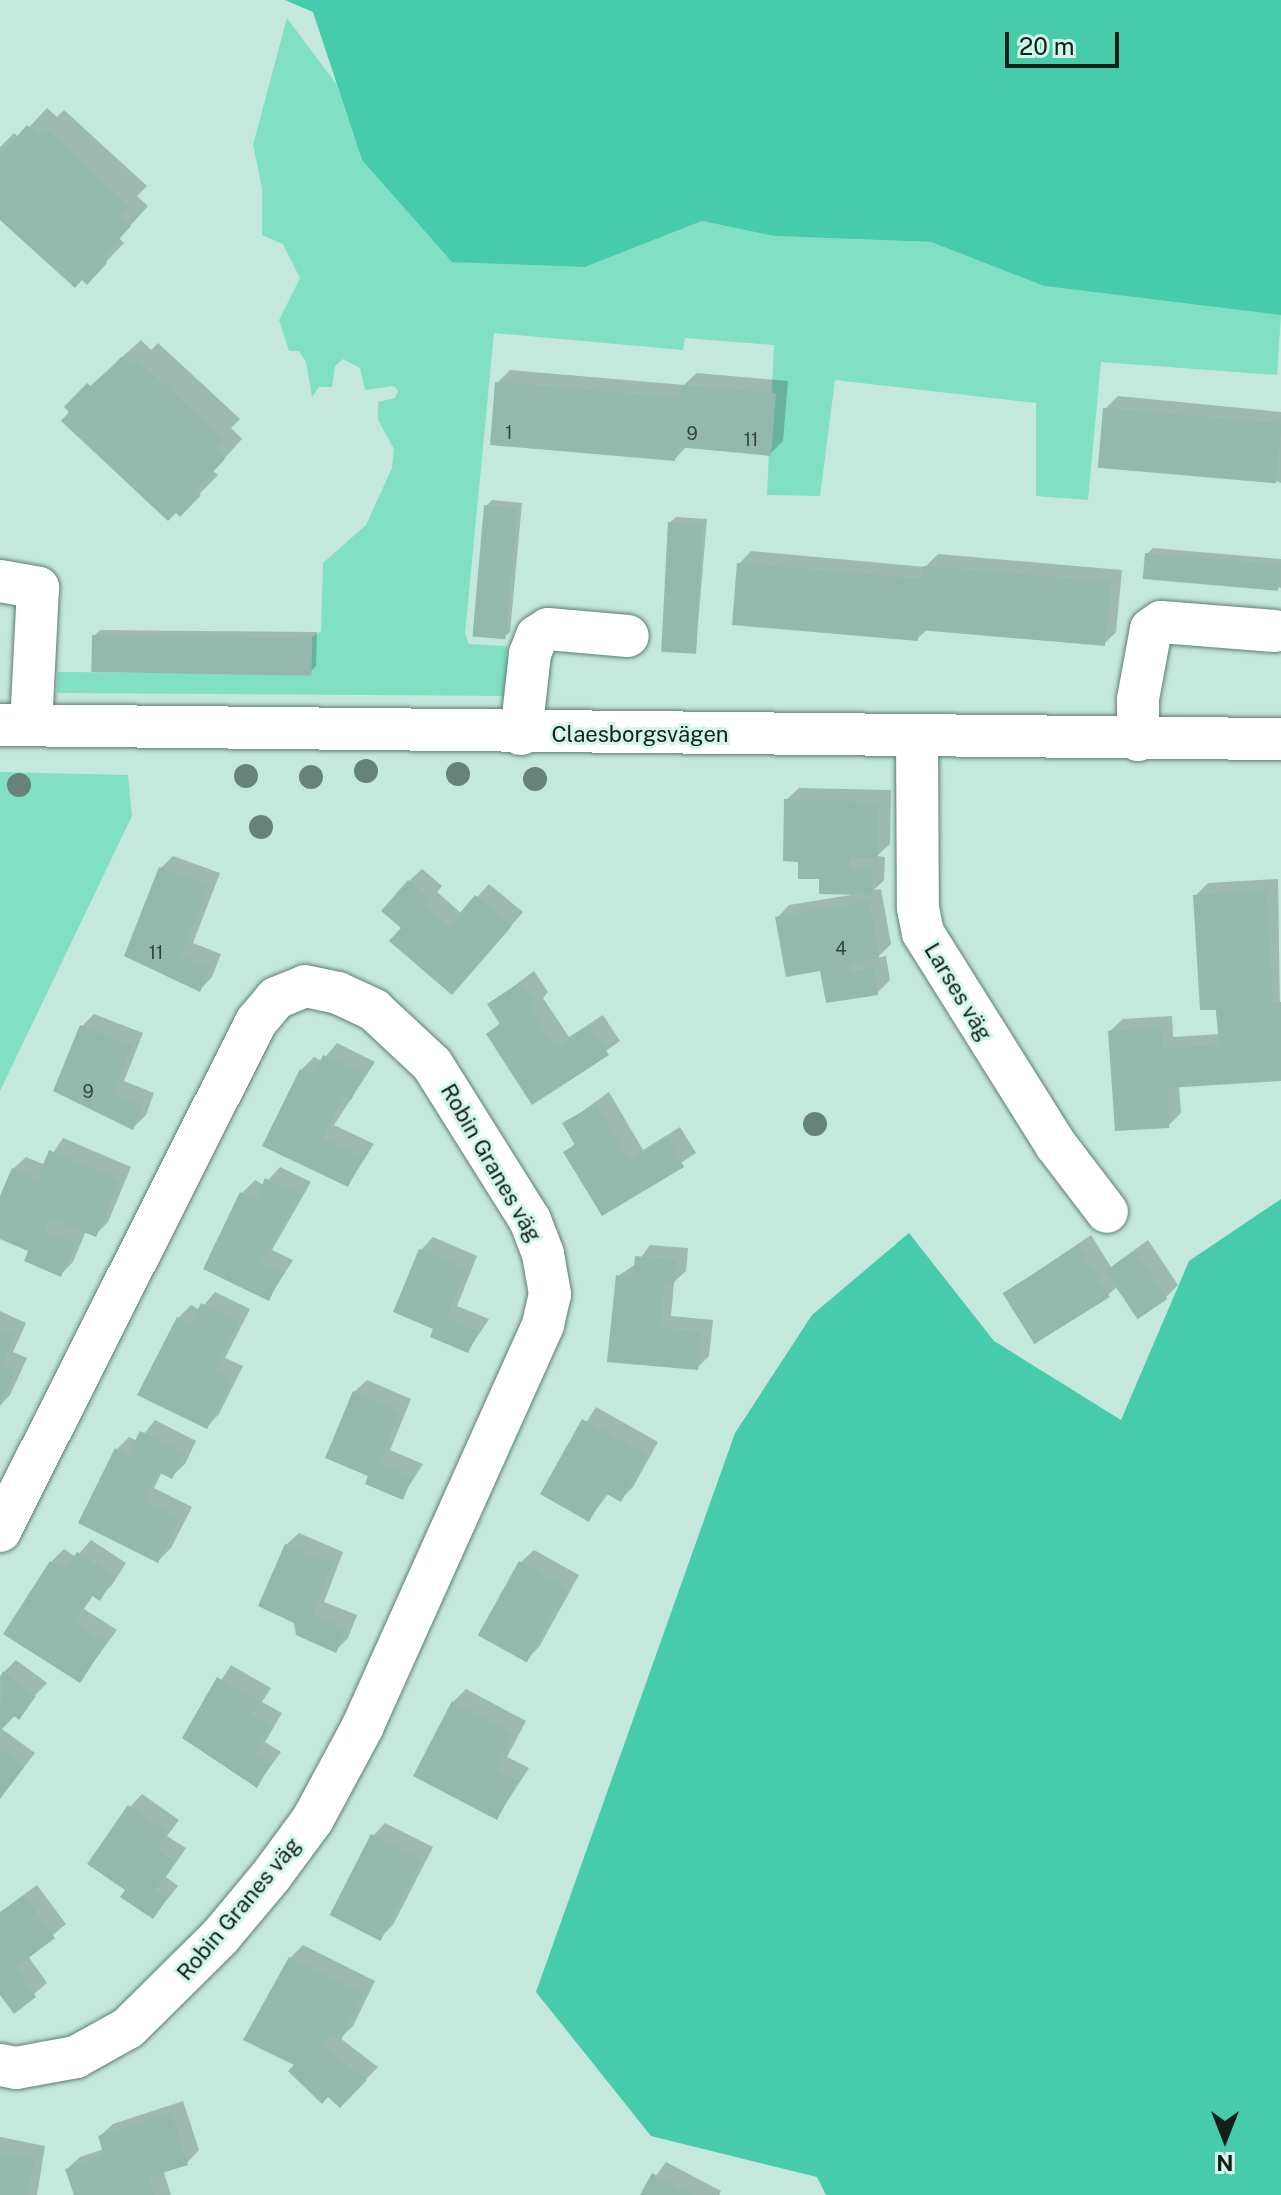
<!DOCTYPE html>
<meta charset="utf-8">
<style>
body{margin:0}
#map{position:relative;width:1281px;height:2195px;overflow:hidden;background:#c5e8dc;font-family:"Public Sans",sans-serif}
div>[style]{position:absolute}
.green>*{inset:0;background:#81dfc4}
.forest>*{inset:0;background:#46ccaa}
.shadow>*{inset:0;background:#0003}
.building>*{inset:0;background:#95b8ac;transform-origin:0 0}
.roads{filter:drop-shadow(0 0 2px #5d7e74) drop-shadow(0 0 2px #5d7e74)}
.minor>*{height:42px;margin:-21px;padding:0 21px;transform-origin:21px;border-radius:21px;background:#fff}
.trees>*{width:24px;height:24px;margin:-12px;border-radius:50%;background:#668279}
span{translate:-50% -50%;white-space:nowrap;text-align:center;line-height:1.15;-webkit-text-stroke:6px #d1f6e9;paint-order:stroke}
.number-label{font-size:18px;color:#33453f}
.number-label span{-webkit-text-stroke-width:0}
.street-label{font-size:22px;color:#121f1b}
.north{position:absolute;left:1185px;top:2099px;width:80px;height:80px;-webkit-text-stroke:6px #d1f6e9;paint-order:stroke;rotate:180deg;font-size:22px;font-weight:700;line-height:32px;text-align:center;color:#121f1b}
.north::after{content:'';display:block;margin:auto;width:28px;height:36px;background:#121f1b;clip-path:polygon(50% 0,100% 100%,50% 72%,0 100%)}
.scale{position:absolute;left:1005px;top:32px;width:114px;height:36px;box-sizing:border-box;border:4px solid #121f1b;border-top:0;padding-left:10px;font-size:24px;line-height:28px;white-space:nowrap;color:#121f1b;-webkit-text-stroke:6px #d1f6e9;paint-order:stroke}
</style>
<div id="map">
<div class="green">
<div style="clip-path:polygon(287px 18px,337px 85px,362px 160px,585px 267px,702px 221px,774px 236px,931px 242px,1044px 286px,1281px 315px,1277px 375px,1101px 362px,1088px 500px,1036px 496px,1036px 403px,835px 380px,820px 496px,767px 495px,774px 345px,685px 338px,683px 350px,494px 333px,465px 634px,469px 644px,507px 646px,508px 696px,57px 693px,58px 672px,311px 674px,312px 637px,321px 631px,323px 563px,366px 525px,392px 468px,394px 449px,378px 420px,378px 402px,395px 398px,398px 391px,394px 386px,365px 390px,360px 368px,343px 359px,335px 366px,332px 387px,319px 387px,312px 397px,306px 362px,299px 351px,289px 351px,279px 320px,300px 278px,283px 244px,262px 235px,262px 188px,253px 145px)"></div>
<div style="clip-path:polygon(0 772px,128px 775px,132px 816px,0 1091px)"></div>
</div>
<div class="forest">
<div style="clip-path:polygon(285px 0,1281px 0,1281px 315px,1044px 286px,931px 242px,774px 236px,702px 221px,585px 267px,452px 262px,362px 160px,313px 12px)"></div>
<div style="clip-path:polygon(1281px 1199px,1281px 2195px,826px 2195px,817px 2177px,651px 2136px,536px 1992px,735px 1433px,812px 1315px,909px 1233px,994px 1341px,1121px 1420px,1189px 1261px)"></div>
</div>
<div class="shadow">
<div style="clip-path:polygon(47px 108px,57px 117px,64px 110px,147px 186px,137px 196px,148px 206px,119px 238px,124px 243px,87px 282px,0 217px,0 147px,14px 133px,19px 138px)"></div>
<div style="clip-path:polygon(141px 340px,151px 350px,158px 343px,240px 419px,231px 428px,242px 439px,213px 471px,218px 475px,180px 514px,67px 407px)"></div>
<div style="clip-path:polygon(510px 370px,684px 385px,697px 373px,788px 381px,783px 441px,770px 454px,687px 446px,675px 459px,497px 383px)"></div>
<div style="clip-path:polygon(1118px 396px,1281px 412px,1281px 483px,1105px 409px)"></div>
<div style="clip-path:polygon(492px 500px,522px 503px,510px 632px,504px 637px,486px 506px)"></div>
<div style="clip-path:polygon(676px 517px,707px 519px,696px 647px,690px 653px,670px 522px)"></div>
<div style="clip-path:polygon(1153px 548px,1281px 559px,1281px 588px,1147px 554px)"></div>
<div style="clip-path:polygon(751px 551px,925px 567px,938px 554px,1122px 570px,1116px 632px,1104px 644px,928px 629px,917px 639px,739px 564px)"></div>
<div style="clip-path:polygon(100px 630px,317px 632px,316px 666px,310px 672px,94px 636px)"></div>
<div style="clip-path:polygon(799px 788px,891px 790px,890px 844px,877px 856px,885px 857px,884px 880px,874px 890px,881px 889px,891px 944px,877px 958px,886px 956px,890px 980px,877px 993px,821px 969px,777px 918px,789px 905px,851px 895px,800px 860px,786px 800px)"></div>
<div style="clip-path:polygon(173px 856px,220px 873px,193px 943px,221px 954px,212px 977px,200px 990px,127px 955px,161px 868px)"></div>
<div style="clip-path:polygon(422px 869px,442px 886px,437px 892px,462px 914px,489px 884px,523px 912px,464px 980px,404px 928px,409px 881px)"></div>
<div style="clip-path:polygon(1278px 879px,1281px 1079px,1179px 1085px,1181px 1113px,1168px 1126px,1110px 1031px,1123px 1019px,1172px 1016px,1173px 1037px,1220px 1034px,1195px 896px,1208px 883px)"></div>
<div style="clip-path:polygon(534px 971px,548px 992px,543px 998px,569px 1037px,603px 1015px,620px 1041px,533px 1102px,488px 1034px,501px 1022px,490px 1004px)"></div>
<div style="clip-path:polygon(94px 1014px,143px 1033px,124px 1081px,154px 1093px,146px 1115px,133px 1128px,56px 1090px,82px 1026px)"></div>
<div style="clip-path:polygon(337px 1043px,375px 1062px,334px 1125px,374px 1144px,348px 1185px,265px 1145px,301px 1070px,314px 1057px,322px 1061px)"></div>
<div style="clip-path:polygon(609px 1092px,643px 1150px,680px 1127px,696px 1153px,603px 1214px,566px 1153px,576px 1142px,565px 1124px)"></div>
<div style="clip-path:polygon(63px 1138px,131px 1167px,108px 1222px,95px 1235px,86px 1231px,73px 1262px,60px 1275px,30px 1250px,0 1237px,0 1202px,13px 1169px,26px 1157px,45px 1165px)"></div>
<div style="clip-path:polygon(280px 1167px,311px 1182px,272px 1250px,293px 1260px,269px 1298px,206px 1268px,242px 1193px,255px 1180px,264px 1185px)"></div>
<div style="clip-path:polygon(1091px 1235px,1111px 1267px,1148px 1240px,1178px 1285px,1166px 1297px,1118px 1286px,1108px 1295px,1005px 1293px)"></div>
<div style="clip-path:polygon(433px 1237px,477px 1256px,457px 1306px,489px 1319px,468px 1351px,436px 1328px,421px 1250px)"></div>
<div style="clip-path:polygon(650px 1245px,688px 1248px,686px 1271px,674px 1282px,671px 1316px,713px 1320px,709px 1356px,697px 1368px,610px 1360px,618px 1276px,636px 1264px)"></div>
<div style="clip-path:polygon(215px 1292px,250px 1309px,225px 1358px,243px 1366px,219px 1414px,207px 1427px,178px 1318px,191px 1305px,200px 1310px)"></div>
<div style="clip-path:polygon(0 1311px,26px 1323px,13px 1352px,27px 1358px,10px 1395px,0 1406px)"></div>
<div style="clip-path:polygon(367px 1380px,411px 1399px,390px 1450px,423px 1464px,402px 1497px,370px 1475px,354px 1392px)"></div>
<div style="clip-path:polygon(596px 1407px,658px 1442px,633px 1487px,621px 1499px,609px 1493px,589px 1519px,542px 1493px)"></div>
<div style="clip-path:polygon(155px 1420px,196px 1441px,185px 1464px,172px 1476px,162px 1472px,154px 1488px,192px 1507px,171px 1548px,158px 1561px,116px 1450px,129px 1437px,138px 1441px)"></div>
<div style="clip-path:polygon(299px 1533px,343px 1552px,324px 1602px,357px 1615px,348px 1638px,336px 1650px,298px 1633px,286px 1545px)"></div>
<div style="clip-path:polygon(91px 1540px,126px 1563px,112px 1585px,99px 1598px,94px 1594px,84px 1609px,117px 1630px,80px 1680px,51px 1562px,64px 1549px,76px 1557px)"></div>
<div style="clip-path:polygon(534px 1550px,579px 1575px,539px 1647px,526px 1660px,521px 1562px)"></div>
<div style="clip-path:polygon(16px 1660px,47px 1683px,2px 1729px,35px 1753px,0 1798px,0 1676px)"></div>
<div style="clip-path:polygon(231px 1665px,271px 1688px,262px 1702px,282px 1713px,265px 1742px,281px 1752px,257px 1785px,185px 1737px)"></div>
<div style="clip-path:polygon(466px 1689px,526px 1721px,507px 1757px,529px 1768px,497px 1817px,453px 1702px)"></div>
<div style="clip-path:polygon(142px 1794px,179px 1820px,167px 1836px,186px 1848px,166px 1877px,178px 1886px,153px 1917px,130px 1807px)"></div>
<div style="clip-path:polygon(385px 1823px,433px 1847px,393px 1925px,380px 1938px,373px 1836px)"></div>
<div style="clip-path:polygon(37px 1885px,66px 1924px,28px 1956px,47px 1983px,14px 2011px,0 1992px,0 1912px)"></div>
<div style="clip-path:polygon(303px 1945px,375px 1981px,353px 2026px,340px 2038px,378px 2067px,340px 2106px,298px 2065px,290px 1958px)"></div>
<div style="clip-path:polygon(183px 2101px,199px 2150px,187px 2163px,163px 2170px,171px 2195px,76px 2195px,67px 2169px,80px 2157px,104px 2149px,100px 2136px,113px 2124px)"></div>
<div style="clip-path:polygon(0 2137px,45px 2146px,37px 2195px,0 2195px)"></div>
<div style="clip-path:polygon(666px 2162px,721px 2191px,719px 2195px,642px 2195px)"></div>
</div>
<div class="building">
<div style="clip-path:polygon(27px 125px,38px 135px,44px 127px,129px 206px,120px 216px,131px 226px,102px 258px,107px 263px,87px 285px,82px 280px,75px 288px,0 220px,0 155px)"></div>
<div style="clip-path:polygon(121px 357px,131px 367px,138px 360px,223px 439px,214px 448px,225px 459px,195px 491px,201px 495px,180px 517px,176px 513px,168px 521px,61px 421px,69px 412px,64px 407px,87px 383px,93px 388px)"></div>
<div style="clip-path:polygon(495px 382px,681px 398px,682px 385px,776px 393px,771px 456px,677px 447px,675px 461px,490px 445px)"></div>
<div style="left:1103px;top:408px;width:179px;height:60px;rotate:5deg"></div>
<div style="left:484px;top:505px;width:33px;height:132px;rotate:5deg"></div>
<div style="left:668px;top:522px;width:35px;height:130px;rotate:3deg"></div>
<div style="left:1145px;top:553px;width:136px;height:26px;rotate:5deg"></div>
<div style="clip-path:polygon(737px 563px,922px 579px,923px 566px,1111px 582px,1105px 646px,919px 630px,918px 641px,732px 625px)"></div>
<div style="left:92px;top:635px;width:220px;height:37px;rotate:1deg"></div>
<div style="clip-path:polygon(784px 799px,879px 802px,878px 858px,850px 858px,850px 868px,873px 868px,872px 895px,819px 894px,819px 879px,798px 879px,798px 862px,783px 861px)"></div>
<div style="clip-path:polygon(159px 867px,209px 886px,181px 956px,210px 967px,200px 992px,124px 956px)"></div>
<div style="clip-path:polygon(408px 880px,431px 899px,426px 906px,449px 926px,475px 895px,512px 926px,452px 995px,389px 941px,401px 928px,381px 911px)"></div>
<div style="clip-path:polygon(1266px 891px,1273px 1002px,1281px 1002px,1281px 1081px,1167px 1088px,1169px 1128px,1115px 1131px,1108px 1031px,1160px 1027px,1162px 1049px,1219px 1045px,1216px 1010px,1200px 1010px,1193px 895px)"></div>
<div style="clip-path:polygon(869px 901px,879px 958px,850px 963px,851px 972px,873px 968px,878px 995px,826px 1003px,820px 971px,786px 977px,775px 917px)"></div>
<div style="clip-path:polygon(521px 982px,537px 1007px,531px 1010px,555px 1048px,590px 1026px,609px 1055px,532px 1105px,486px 1034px,500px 1024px,487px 1004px)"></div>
<div style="clip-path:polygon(80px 1025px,132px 1046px,112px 1094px,143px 1106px,133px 1130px,53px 1091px)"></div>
<div style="clip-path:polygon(323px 1055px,364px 1074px,351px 1100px,343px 1096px,323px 1138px,363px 1157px,348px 1187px,262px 1146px,300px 1069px,313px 1075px)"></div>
<div style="clip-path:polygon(596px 1104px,630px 1161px,667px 1138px,684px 1167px,602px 1216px,563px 1152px,575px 1145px,562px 1123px)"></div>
<div style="clip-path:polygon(49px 1150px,120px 1180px,96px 1237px,49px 1218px,44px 1231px,75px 1244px,61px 1277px,24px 1261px,28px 1251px,0 1239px,0 1196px,12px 1168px,37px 1179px)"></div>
<div style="clip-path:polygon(265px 1178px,300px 1195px,261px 1263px,282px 1273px,269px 1301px,203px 1269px,240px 1192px,256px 1199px)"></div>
<div style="left:1078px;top:1246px;width:60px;height:89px;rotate:58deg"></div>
<div style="clip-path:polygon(419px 1249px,466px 1269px,446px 1318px,478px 1332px,468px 1353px,430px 1337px,433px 1329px,393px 1312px)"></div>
<div style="left:1135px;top:1251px;width:58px;height:36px;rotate:56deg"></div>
<div style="clip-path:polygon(635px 1256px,676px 1260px,674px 1285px,664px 1285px,660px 1328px,701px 1332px,698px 1370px,607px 1362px,616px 1275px,633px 1277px)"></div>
<div style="clip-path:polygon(201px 1303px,239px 1322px,214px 1370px,232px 1379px,207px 1429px,137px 1395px,177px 1317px,191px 1324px)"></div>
<div style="clip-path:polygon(0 1329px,15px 1336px,2px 1365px,16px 1370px,0 1406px)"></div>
<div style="clip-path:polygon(353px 1391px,400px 1412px,379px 1462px,412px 1477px,403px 1500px,365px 1484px,368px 1476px,325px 1458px)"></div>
<div style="clip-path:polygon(582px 1419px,647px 1455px,621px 1502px,605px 1493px,589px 1522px,540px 1494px)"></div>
<div style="clip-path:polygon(140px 1431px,185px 1453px,172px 1479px,158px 1472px,143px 1501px,180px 1519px,158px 1563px,78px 1523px,115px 1448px,128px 1455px)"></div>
<div style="clip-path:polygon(285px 1544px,332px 1564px,313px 1614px,346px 1628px,336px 1653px,296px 1635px,294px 1623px,258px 1606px)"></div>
<div style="clip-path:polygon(77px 1552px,115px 1576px,100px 1601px,91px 1595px,73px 1622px,106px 1643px,80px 1683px,3px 1634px,50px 1561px,65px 1570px)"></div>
<div style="left:519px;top:1561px;width:56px;height:85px;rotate:29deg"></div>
<div style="clip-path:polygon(2px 1671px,36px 1696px,19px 1720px,12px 1714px,0 1730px)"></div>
<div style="clip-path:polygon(217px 1677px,260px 1701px,251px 1715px,271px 1726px,254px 1755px,270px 1765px,257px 1788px,182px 1738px)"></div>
<div style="clip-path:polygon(452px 1701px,514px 1734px,496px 1770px,518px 1781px,497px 1820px,413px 1776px)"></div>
<div style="clip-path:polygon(0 1749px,24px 1767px,0 1799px)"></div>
<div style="clip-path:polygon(128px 1805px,168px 1833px,156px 1849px,175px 1862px,155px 1890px,167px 1899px,153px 1919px,120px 1897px,125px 1890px,87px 1864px)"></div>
<div style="left:371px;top:1834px;width:57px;height:91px;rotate:27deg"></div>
<div style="clip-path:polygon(24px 1896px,55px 1938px,15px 1968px,36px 1997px,14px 2014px,0 1995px,0 1913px)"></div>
<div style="clip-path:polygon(289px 1957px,364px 1994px,341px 2040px,329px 2035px,323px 2047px,367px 2080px,340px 2108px,328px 2097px,322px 2104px,288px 2071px,294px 2065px,243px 2040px)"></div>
<div style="clip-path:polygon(171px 2112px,188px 2165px,149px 2177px,155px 2195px,74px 2195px,65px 2169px,104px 2156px,98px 2136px)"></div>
<div style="clip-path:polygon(0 2153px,34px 2158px,27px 2195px,0 2195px)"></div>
<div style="clip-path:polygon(652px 2173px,693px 2195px,640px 2195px)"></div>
</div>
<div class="roads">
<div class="minor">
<div style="left:0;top:581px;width:39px;rotate:10deg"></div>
<div style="left:38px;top:588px;width:137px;rotate:92.9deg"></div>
<div style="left:0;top:725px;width:1281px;rotate:0.63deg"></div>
<div style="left:521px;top:734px;width:81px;rotate:-83.6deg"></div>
<div style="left:530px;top:654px;width:19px;rotate:-69deg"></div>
<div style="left:537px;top:636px;width:13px;rotate:-32deg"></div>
<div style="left:548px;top:629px;width:80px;rotate:5deg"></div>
<div style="left:917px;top:736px;width:172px;rotate:89.7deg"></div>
<div style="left:918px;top:908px;width:25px;rotate:79deg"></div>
<div style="left:923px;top:933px;width:250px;rotate:57.9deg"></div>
<div style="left:1056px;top:1145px;width:84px;rotate:52.7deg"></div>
<div style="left:1138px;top:740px;width:41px;rotate:-90deg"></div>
<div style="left:1138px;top:699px;width:71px;rotate:-79.5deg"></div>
<div style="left:1151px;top:629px;width:12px;rotate:-35deg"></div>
<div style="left:1161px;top:622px;width:114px;rotate:4.5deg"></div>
<div style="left:0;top:1531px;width:570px;rotate:-63.3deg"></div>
<div style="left:256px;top:1022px;width:31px;rotate:-50deg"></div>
<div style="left:276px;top:998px;width:31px;rotate:-22deg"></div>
<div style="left:305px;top:986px;width:34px;rotate:12deg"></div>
<div style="left:338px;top:993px;width:40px;rotate:25deg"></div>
<div style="left:374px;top:1010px;width:79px;rotate:43deg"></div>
<div style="left:432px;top:1064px;width:184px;rotate:57.9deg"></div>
<div style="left:530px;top:1220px;width:36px;rotate:69deg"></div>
<div style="left:543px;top:1254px;width:41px;rotate:80.1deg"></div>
<div style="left:550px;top:1294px;width:32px;rotate:103deg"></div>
<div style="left:543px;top:1325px;width:440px;rotate:114.2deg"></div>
<div style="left:363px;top:1726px;width:106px;rotate:118.3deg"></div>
<div style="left:313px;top:1819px;width:71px;rotate:126.4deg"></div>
<div style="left:271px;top:1876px;width:80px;rotate:129.9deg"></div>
<div style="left:220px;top:1937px;width:129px;rotate:135.3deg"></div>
<div style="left:128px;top:2028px;width:60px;rotate:150.9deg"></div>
<div style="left:76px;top:2057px;width:61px;rotate:169.6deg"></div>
<div style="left:16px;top:2068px;width:16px;rotate:-169deg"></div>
</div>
</div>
<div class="trees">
<div style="left:366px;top:771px"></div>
<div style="left:458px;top:774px"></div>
<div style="left:246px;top:776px"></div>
<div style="left:311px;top:777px"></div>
<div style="left:535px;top:779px"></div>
<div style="left:19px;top:785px"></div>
<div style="left:261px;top:827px"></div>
<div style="left:815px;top:1124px"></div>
</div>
<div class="number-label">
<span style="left:509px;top:433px">1</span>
<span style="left:692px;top:434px">9</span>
<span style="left:751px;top:440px">11</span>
<span style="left:841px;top:949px">4</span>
<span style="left:156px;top:953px">11</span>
<span style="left:88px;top:1092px">9</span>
</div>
<div class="street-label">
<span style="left:640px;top:735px">Claesborgsvägen</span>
<span style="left:958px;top:992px;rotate:59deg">Larses väg</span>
<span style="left:491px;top:1163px;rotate:60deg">Robin Granes väg</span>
<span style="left:239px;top:1909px;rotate:-50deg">Robin Granes väg</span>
</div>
<div class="north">N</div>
<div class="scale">20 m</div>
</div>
